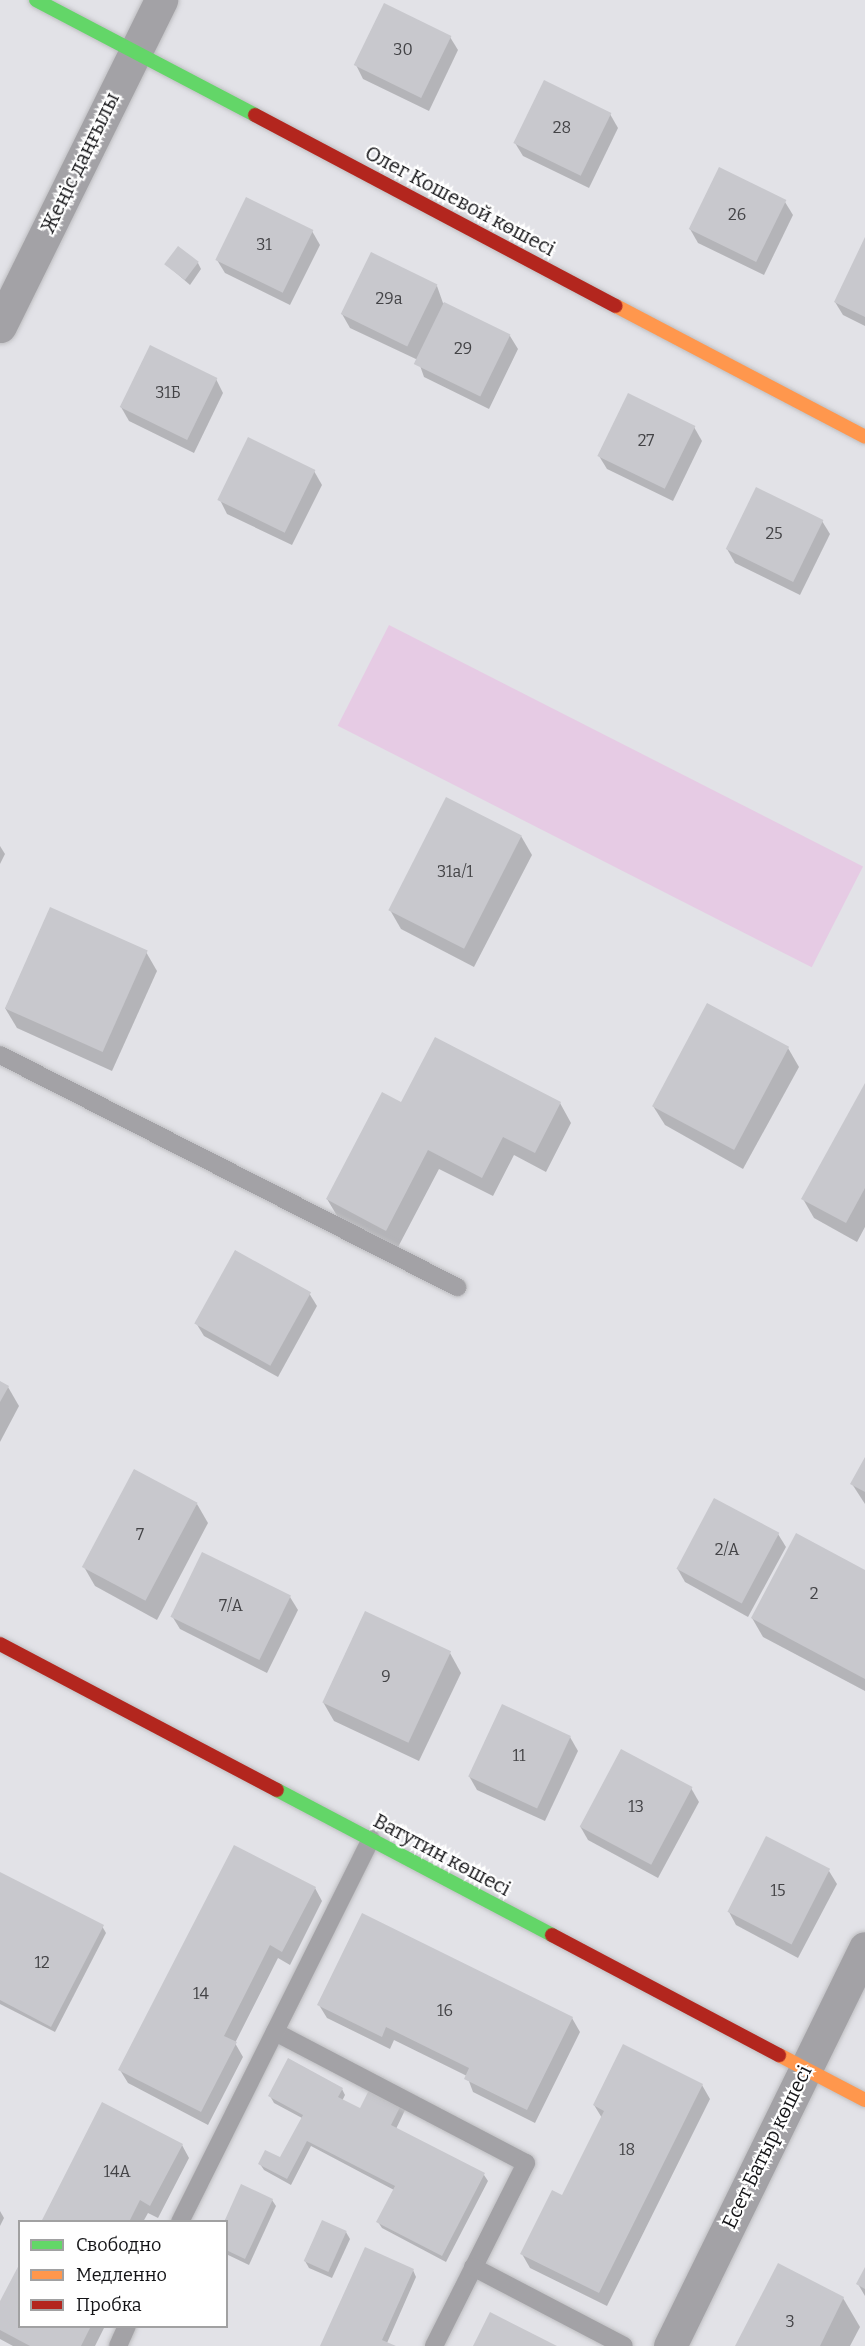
<!DOCTYPE html>
<meta charset="utf-8">
<style>
body{margin:0}
#map{position:relative;width:865px;height:2346px;overflow:hidden;background:#e2e2e7;font-family:Bitter,serif}
div>[style]{position:absolute}
.green>*{inset:0;background:#e6cbe4;transform-origin:0 0}
.shadow>*{inset:0;background:#0003}
.building>*{inset:0;background:#c8c8cd;transform-origin:0 0}
.roads{filter:drop-shadow(0 0 2px #bebec1) drop-shadow(0 0 2px #bebec1)}
.lane>*{height:18px;margin:-9px;padding:0 9px;transform-origin:9px;border-radius:9px;background:#a3a2a6}
.street>*{height:33px;margin:-16.5px;padding:0 16.5px;transform-origin:16.5px;border-radius:16.5px;background:#a3a2a6}
.fast>*{height:14px;margin:-7px;padding:0 7px;transform-origin:7px;border-radius:7px;background:#63d668}
.slow>*{height:14px;margin:-7px;padding:0 7px;transform-origin:7px;border-radius:7px;background:#ff974d}
.jam>*{height:14px;margin:-7px;padding:0 7px;transform-origin:7px;border-radius:7px;background:#b3261e}
span{translate:-50% -50%;white-space:nowrap;text-align:center;line-height:1.15;-webkit-text-stroke:4.5px #fff;paint-order:stroke}
.number-label{font-size:16px;color:#434346}
.number-label span{-webkit-text-stroke-width:0}
.street-label{font-size:20px;color:#141417}
.legend{position:absolute;left:18px;top:2220px;width:210px;height:108px;box-sizing:border-box;background:#fff;border:2px solid #a1a1a2;margin:0;padding:8px 10px;list-style:none;font-size:18px;color:#141417}
.legend li{display:flex;align-items:center;gap:12px;height:30px}
.legend b{width:30px;border:2px solid #a1a1a2}
</style>
<div id="map">
<div class="green">
<div style="left:389px;top:625px;width:532px;height:113px;rotate:27deg"></div>
</div>
<div class="shadow">
<div style="clip-path:polygon(450px 37px,458px 50px,429px 111px,363px 79px,356px 65px)"></div>
<div style="clip-path:polygon(610px 114px,618px 128px,589px 188px,523px 156px,515px 143px)"></div>
<div style="clip-path:polygon(785px 202px,793px 215px,764px 275px,698px 243px,690px 229px)"></div>
<div style="clip-path:polygon(312px 231px,320px 245px,290px 305px,225px 273px,217px 260px)"></div>
<div style="clip-path:polygon(865px 242px,865px 326px,843px 315px,835px 302px)"></div>
<div style="clip-path:polygon(198px 263px,201px 269px,190px 285px,167px 265px)"></div>
<div style="clip-path:polygon(437px 286px,443px 303px,510px 336px,518px 349px,489px 409px,424px 377px,418px 360px,350px 328px,342px 314px)"></div>
<div style="clip-path:polygon(216px 379px,223px 393px,194px 453px,129px 421px,121px 407px)"></div>
<div style="clip-path:polygon(694px 427px,702px 441px,673px 501px,607px 469px,599px 456px)"></div>
<div style="clip-path:polygon(249px 439px,314px 471px,322px 485px,292px 545px,227px 514px,220px 500px)"></div>
<div style="clip-path:polygon(822px 521px,830px 534px,800px 595px,735px 563px,727px 549px)"></div>
<div style="clip-path:polygon(521px 836px,532px 855px,474px 967px,401px 929px,390px 910px)"></div>
<div style="clip-path:polygon(0 846px,5px 854px,0 864px)"></div>
<div style="clip-path:polygon(146px 952px,157px 971px,112px 1071px,17px 1028px,5px 1008px)"></div>
<div style="clip-path:polygon(788px 1048px,799px 1067px,743px 1169px,665px 1125px,653px 1106px)"></div>
<div style="clip-path:polygon(865px 1087px,865px 1227px,857px 1242px,814px 1218px,803px 1199px)"></div>
<div style="clip-path:polygon(560px 1103px,571px 1123px,546px 1172px,514px 1155px,493px 1196px,439px 1169px,397px 1249px,339px 1219px,327px 1199px,401px 1104px)"></div>
<div style="clip-path:polygon(309px 1293px,317px 1306px,278px 1377px,204px 1336px,196px 1323px)"></div>
<div style="clip-path:polygon(0 1383px,8px 1387px,19px 1406px,0 1442px)"></div>
<div style="clip-path:polygon(865px 1460px,865px 1504px,852px 1484px)"></div>
<div style="clip-path:polygon(197px 1504px,208px 1523px,157px 1620px,95px 1586px,84px 1567px)"></div>
<div style="clip-path:polygon(778px 1534px,786px 1547px,748px 1617px,685px 1582px,677px 1568px)"></div>
<div style="clip-path:polygon(865px 1572px,865px 1691px,763px 1637px,752px 1618px)"></div>
<div style="clip-path:polygon(290px 1597px,298px 1610px,267px 1673px,180px 1629px,172px 1616px)"></div>
<div style="clip-path:polygon(450px 1653px,461px 1673px,419px 1761px,334px 1721px,323px 1702px)"></div>
<div style="clip-path:polygon(570px 1737px,578px 1751px,545px 1821px,477px 1790px,469px 1776px)"></div>
<div style="clip-path:polygon(691px 1788px,699px 1802px,658px 1878px,588px 1840px,580px 1826px)"></div>
<div style="clip-path:polygon(829px 1871px,837px 1884px,798px 1958px,736px 1925px,729px 1912px)"></div>
<div style="clip-path:polygon(0 1874px,102px 1926px,106px 1933px,55px 2032px,0 2004px)"></div>
<div style="clip-path:polygon(315px 1888px,322px 1901px,290px 1965px,278px 1958px,235px 2043px,243px 2057px,208px 2125px,128px 2083px,120px 2070px)"></div>
<div style="clip-path:polygon(319px 2005px,572px 2018px,580px 2032px,535px 2123px,473px 2092px,467px 2076px,394px 2040px,390px 2049px,327px 2018px)"></div>
<div style="clip-path:polygon(702px 2085px,710px 2099px,607px 2306px,530px 2268px,522px 2254px,562px 2197px,602px 2118px,594px 2105px)"></div>
<div style="clip-path:polygon(373px 2086px,406px 2108px,396px 2129px,484px 2175px,488px 2181px,446px 2262px,382px 2228px,378px 2222px,394px 2190px,311px 2146px,291px 2185px,264px 2170px,260px 2164px,281px 2159px,302px 2118px,274px 2103px,270px 2096px,342px 2089px,345px 2095px,342px 2101px,360px 2110px)"></div>
<div style="clip-path:polygon(182px 2145px,189px 2158px,158px 2218px,148px 2213px,143px 2222px,42px 2222px)"></div>
<div style="clip-path:polygon(272px 2200px,276px 2206px,249px 2265px,226px 2254px,226px 2222px)"></div>
<div style="clip-path:polygon(0 2211px,4px 2218px,0 2226px)"></div>
<div style="clip-path:polygon(346px 2232px,350px 2239px,332px 2278px,309px 2268px,305px 2261px)"></div>
<div style="clip-path:polygon(413px 2270px,416px 2277px,387px 2343px,393px 2346px,322px 2346px)"></div>
<div style="clip-path:polygon(865px 2270px,865px 2296px,858px 2284px)"></div>
<div style="clip-path:polygon(843px 2298px,860px 2327px,850px 2346px,737px 2346px)"></div>
<div style="clip-path:polygon(0 2304px,20px 2326px,105px 2326px,95px 2346px,13px 2346px,0 2339px)"></div>
</div>
<div class="building">
<div style="left:384px;top:3px;width:75px;height:69px;rotate:26deg"></div>
<div style="left:544px;top:80px;width:75px;height:70px;rotate:26deg"></div>
<div style="left:719px;top:167px;width:75px;height:69px;rotate:26deg"></div>
<div style="left:246px;top:197px;width:75px;height:70px;rotate:26deg"></div>
<div style="clip-path:polygon(865px 237px,865px 317px,834px 302px)"></div>
<div style="left:178px;top:246px;width:26px;height:23px;rotate:37deg"></div>
<div style="left:371px;top:252px;width:74px;height:69px;rotate:26deg"></div>
<div style="left:444px;top:302px;width:74px;height:69px;rotate:26deg"></div>
<div style="left:150px;top:345px;width:75px;height:69px;rotate:26deg"></div>
<div style="left:628px;top:393px;width:75px;height:70px;rotate:26deg"></div>
<div style="left:248px;top:437px;width:75px;height:70px;rotate:26deg"></div>
<div style="left:756px;top:487px;width:75px;height:69px;rotate:26deg"></div>
<div style="left:446px;top:797px;width:85px;height:127px;rotate:27deg"></div>
<div style="left:50px;top:907px;width:107px;height:111px;rotate:24deg"></div>
<div style="left:707px;top:1003px;width:93px;height:117px;rotate:28deg"></div>
<div style="clip-path:polygon(435px 1037px,561px 1102px,535px 1153px,503px 1137px,482px 1178px,428px 1150px,386px 1231px,326px 1199px,382px 1092px,401px 1102px)"></div>
<div style="clip-path:polygon(865px 1083px,865px 1188px,846px 1223px,801px 1199px)"></div>
<div style="left:235px;top:1250px;width:87px;height:84px;rotate:29deg"></div>
<div style="clip-path:polygon(0 1381px,9px 1386px,0 1402px)"></div>
<div style="clip-path:polygon(865px 1457px,865px 1492px,850px 1484px)"></div>
<div style="left:134px;top:1469px;width:72px;height:111px;rotate:28deg"></div>
<div style="left:714px;top:1498px;width:74px;height:80px;rotate:28deg"></div>
<div style="clip-path:polygon(796px 1533px,865px 1570px,865px 1679px,751px 1618px)"></div>
<div style="left:202px;top:1552px;width:99px;height:72px;rotate:26deg"></div>
<div style="left:365px;top:1611px;width:95px;height:101px;rotate:25deg"></div>
<div style="left:502px;top:1704px;width:76px;height:80px;rotate:25deg"></div>
<div style="left:621px;top:1749px;width:81px;height:88px;rotate:28deg"></div>
<div style="left:766px;top:1836px;width:72px;height:85px;rotate:27deg"></div>
<div style="clip-path:polygon(234px 1845px,316px 1887px,282px 1952px,270px 1945px,224px 2036px,237px 2042px,201px 2112px,118px 2070px)"></div>
<div style="clip-path:polygon(0 1872px,104px 1925px,51px 2027px,0 2000px)"></div>
<div style="clip-path:polygon(362px 1913px,573px 2017px,527px 2110px,464px 2079px,469px 2068px,386px 2027px,382px 2037px,317px 2005px)"></div>
<div style="clip-path:polygon(623px 2044px,703px 2084px,599px 2293px,520px 2254px,552px 2190px,562px 2195px,604px 2111px,593px 2105px)"></div>
<div style="clip-path:polygon(288px 2058px,343px 2088px,338px 2097px,360px 2108px,372px 2084px,403px 2101px,391px 2125px,485px 2173px,442px 2256px,376px 2222px,395px 2186px,307px 2141px,287px 2179px,258px 2164px,265px 2150px,280px 2157px,303px 2115px,268px 2096px)"></div>
<div style="clip-path:polygon(102px 2102px,183px 2144px,150px 2206px,140px 2200px,129px 2222px,41px 2222px)"></div>
<div style="clip-path:polygon(241px 2184px,273px 2199px,245px 2259px,226px 2250px,224px 2222px)"></div>
<div style="left:322px;top:2220px;width:27px;height:45px;rotate:24deg"></div>
<div style="clip-path:polygon(365px 2247px,414px 2269px,382px 2340px,396px 2346px,320px 2346px)"></div>
<div style="clip-path:polygon(20px 2263px,20px 2326px,91px 2326px,81px 2346px,30px 2346px,0 2330px,0 2301px)"></div>
<div style="clip-path:polygon(778px 2263px,844px 2297px,820px 2346px,735px 2346px)"></div>
<div style="clip-path:polygon(865px 2267px,865px 2289px,856px 2284px)"></div>
<div style="clip-path:polygon(490px 2312px,557px 2346px,473px 2346px)"></div>
</div>
<div class="roads">
<div class="lane">
<div style="left:0;top:1055px;width:513px;rotate:26.92deg"></div>
<div style="left:275px;top:2032px;width:283px;rotate:27.6deg"></div>
<div style="left:526px;top:2163px;width:205px;rotate:116.7deg"></div>
<div style="left:180px;top:2222px;width:428px;rotate:-63.5deg"></div>
<div style="left:473px;top:2267px;width:170px;rotate:27.6deg"></div>
<div style="left:118px;top:2346px;width:22px;rotate:-66deg"></div>
</div>
<div class="street">
<div style="left:0;top:326px;width:364px;rotate:-63.7deg"></div>
<div style="left:670px;top:2346px;width:443px;rotate:-63.9deg"></div>
</div>
<div class="fast">
<div style="left:36px;top:0;width:247px;rotate:27.7deg"></div>
<div style="left:277px;top:1790px;width:311px;rotate:27.8deg"></div>
</div>
<div class="slow">
<div style="left:616px;top:306px;width:281px;rotate:27.7deg"></div>
<div style="left:779px;top:2055px;width:97px;rotate:27.6deg"></div>
</div>
<div class="jam">
<div style="left:255px;top:115px;width:408px;rotate:27.9deg"></div>
<div style="left:0;top:1644px;width:313px;rotate:27.8deg"></div>
<div style="left:552px;top:1935px;width:257px;rotate:27.9deg"></div>
</div>
</div>
<div class="number-label">
<span style="left:403px;top:50px">30</span>
<span style="left:562px;top:128px">28</span>
<span style="left:737px;top:215px">26</span>
<span style="left:264px;top:245px">31</span>
<span style="left:389px;top:299px">29а</span>
<span style="left:463px;top:349px">29</span>
<span style="left:168px;top:393px">31Б</span>
<span style="left:646px;top:441px">27</span>
<span style="left:774px;top:534px">25</span>
<span style="left:455px;top:872px">31а/1</span>
<span style="left:140px;top:1535px">7</span>
<span style="left:727px;top:1550px">2/А</span>
<span style="left:814px;top:1594px">2</span>
<span style="left:231px;top:1606px">7/А</span>
<span style="left:386px;top:1677px">9</span>
<span style="left:519px;top:1756px">11</span>
<span style="left:636px;top:1807px">13</span>
<span style="left:778px;top:1891px">15</span>
<span style="left:42px;top:1963px">12</span>
<span style="left:201px;top:1994px">14</span>
<span style="left:445px;top:2011px">16</span>
<span style="left:627px;top:2150px">18</span>
<span style="left:117px;top:2172px">14А</span>
<span style="left:790px;top:2322px">3</span>
</div>
<div class="street-label">
<span style="left:80px;top:163px;rotate:-64deg">Жеңіс даңғылы</span>
<span style="left:460px;top:201px;rotate:28deg">Олег Кошевой көшесі</span>
<span style="left:442px;top:1855px;rotate:28deg">Ватутин көшесі</span>
<span style="left:767px;top:2147px;rotate:-64deg">Есет Батыр көшесі</span>
</div>
<ul class="legend">
<li><b style="height:8px;background:#63d668"></b>Свободно</li>
<li><b style="height:8px;background:#ff974d"></b>Медленно</li>
<li><b style="height:8px;background:#b3261e"></b>Пробка</li>
</ul>
</div>
